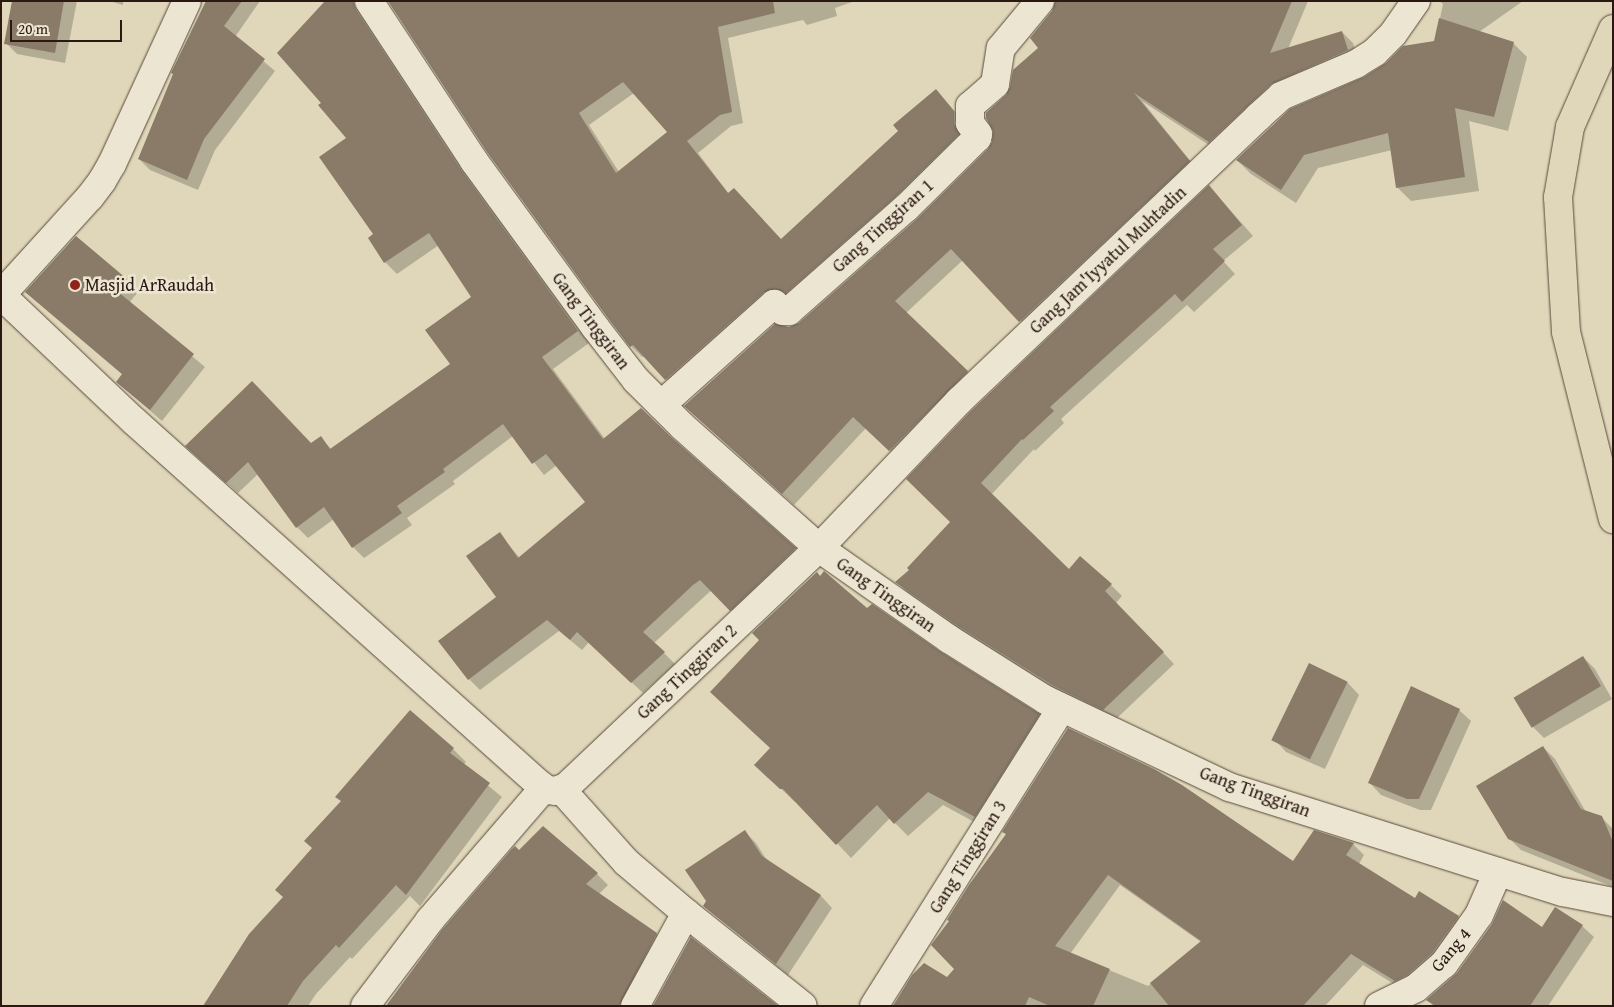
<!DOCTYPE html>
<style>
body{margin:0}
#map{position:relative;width:1614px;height:1007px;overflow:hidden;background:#e0d7ba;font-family:"Gentium Book Plus",serif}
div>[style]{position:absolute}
.shadow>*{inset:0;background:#0003}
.building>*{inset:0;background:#897b68;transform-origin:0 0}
.roads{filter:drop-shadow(0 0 1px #58483a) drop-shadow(0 0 1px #58483a)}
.minor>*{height:28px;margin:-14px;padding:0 14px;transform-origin:14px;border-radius:14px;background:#ebe5d2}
.major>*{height:28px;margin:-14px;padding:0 14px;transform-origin:14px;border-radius:14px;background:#e0d7ba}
.dots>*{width:14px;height:14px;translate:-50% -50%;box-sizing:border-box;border:2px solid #ebe5d2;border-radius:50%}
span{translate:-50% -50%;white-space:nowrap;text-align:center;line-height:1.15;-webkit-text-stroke:5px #ebe5d2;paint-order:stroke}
.street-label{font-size:18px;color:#2b1810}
.poi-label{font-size:18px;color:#2b1810}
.left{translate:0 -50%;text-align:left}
.frame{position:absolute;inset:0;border:2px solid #2b1810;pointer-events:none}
.scale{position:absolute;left:10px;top:20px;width:112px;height:22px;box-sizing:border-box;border:2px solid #2b1810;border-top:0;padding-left:6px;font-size:15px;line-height:18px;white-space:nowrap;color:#2b1810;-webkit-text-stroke:4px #ebe5d2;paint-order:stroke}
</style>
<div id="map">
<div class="shadow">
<div style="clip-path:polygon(13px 1px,77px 1px,65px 63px,17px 54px,6px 43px)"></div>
<div style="clip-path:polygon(109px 1px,123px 1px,123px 5px)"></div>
<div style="clip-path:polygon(206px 1px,260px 1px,235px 37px,275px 71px,215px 150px,198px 190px,150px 170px,139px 159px,174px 74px,173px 72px)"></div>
<div style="clip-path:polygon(327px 1px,370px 1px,367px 22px,472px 182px,589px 343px,553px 369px,605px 439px,671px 439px,806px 560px,742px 621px,712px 590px,705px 596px,654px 643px,675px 664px,643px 693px,589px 642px,582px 650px,559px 631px,480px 690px,469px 679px,498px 598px,499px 534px,520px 558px,586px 502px,557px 465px,544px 475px,513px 436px,453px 481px,455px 484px,407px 518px,412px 525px,364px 558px,353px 547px,334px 519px,308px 538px,297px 527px,258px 474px,238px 493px,198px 457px,312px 445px,321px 438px,332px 450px,451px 364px,473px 297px,439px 245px,397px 274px,385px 262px,369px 238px,375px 235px,348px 138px,323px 103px)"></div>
<div style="clip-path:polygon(evenodd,389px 1px,855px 1px,835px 8px,837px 16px,807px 25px,803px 20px,728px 38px,743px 123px,731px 126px,698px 153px,729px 194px,781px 240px,900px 131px,936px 90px,965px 123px,969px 146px,677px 391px,645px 356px,642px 357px,631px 346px,389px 1px,634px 93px,669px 132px,619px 172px,589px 125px,634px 93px)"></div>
<div style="clip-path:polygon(1074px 1px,1308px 1px,1288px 49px,1342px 32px,1353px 43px,1359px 62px,1282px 96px,1221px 153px,1142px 101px,1200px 173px,1032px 333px,963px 260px,906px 313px,979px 383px,902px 462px,866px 428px,794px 505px,697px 417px,789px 328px,800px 324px,918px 220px,989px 150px,993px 142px,1007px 96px)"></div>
<div style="clip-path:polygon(1439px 1px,1523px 1px,1479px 32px,1513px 43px,1527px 57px,1508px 131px,1469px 121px,1479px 191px,1411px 201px,1397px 187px,1392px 150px,1318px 168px,1296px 203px,1251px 174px,1237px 160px,1365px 78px,1435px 42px,1443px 4px)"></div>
<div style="clip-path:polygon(1209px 186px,1253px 236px,1223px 261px,1235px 274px,1194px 312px,1187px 305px,1104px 380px,1061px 419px,1064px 423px,1035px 451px,1034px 449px,991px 495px,1069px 571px,1111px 585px,1122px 596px,1116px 603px,1174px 664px,1115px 720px,1066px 697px,970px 637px,908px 593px,897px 582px,911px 570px,952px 522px,919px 491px)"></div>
<div style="clip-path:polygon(76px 238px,138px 292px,129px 303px,205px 367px,162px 421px,117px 382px,123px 375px,26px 292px)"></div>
<div style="clip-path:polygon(867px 610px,1039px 715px,1052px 729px,989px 830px,943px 805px,908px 836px,890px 818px,851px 858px,798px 802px,795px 802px,756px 765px,772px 748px)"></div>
<div style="clip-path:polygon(1583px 657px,1595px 669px,1612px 699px,1544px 738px,1532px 726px)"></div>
<div style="clip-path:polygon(1310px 665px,1348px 683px,1359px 695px,1325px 769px,1286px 752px,1275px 740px)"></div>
<div style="clip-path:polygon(1459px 710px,1471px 721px,1431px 810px,1420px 810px,1381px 795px,1370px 783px)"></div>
<div style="clip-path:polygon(410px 712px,453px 749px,466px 762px,463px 765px,502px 797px,420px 906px,410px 896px,352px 959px,350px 957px,316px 994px,308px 1006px,205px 1006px,284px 898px,342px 802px)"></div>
<div style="clip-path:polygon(1543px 747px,1555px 759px,1586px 812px,1601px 817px,1613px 829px,1613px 887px,1521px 850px,1509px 838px)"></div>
<div style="clip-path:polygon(744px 831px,756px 843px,768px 862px,821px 896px,832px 908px,788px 975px,704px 906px)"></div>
<div style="clip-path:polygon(evenodd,1004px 832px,1293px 862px,1353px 844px,1364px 855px,1359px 864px,1415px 899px,1419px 893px,1458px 917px,1470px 929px,1407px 992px,1363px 965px,1325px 1006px,1007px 1006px,947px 979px,955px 969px,950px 921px,1007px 835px,1004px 832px,1120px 885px,1201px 942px,1148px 986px,1070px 954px,1120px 885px)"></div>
<div style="clip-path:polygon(518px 852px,597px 874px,608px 885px,599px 894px,657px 934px,668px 945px,635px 1006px,387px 1006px)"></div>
<div style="clip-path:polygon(1556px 908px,1582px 926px,1594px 937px,1548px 1006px,1434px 1006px,1428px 1000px,1458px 974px,1543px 929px)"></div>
</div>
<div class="building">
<div style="clip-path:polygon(12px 1px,64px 1px,55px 53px,4px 44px)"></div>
<div style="clip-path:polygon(206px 1px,242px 1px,224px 26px,265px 59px,204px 139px,187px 180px,138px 159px,173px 74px,171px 73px)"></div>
<div style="clip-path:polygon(325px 1px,353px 1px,356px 10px,461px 170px,578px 331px,542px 357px,603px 439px,641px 408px,672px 438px,796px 548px,730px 611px,700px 580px,693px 585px,643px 632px,665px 652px,631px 683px,577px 632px,570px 640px,547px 620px,468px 680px,438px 641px,496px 597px,466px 556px,500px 532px,518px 558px,585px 502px,546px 454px,532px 464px,503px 424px,443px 469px,445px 472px,397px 506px,402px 513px,352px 548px,324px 507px,296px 528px,248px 462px,226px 483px,185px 446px,252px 381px,311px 443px,321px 436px,330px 449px,450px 364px,425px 330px,471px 297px,429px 233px,384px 263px,368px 238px,373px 234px,319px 157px,346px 138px,318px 105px,321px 103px,277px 53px)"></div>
<div style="clip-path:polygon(evenodd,388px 1px,773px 1px,775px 13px,718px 27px,732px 112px,720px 115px,687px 141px,728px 193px,734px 188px,781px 239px,898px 131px,893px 125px,936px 89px,954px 111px,954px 124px,959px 134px,895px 197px,786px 293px,777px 289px,764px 292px,665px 380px,633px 345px,630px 347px,608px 318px,487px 152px,388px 1px,623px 82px,667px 132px,616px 173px,579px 113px,623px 82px)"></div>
<div style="clip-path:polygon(1055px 1px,1292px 1px,1270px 53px,1342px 31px,1348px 50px,1271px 84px,1209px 142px,1134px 93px,1190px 161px,1019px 322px,951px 249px,895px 301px,968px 371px,889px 451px,853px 417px,782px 494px,684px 406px,775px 324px,789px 327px,799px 323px,917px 219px,988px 149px,992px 142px,993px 131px,986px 118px,986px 113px,1006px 95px,1010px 87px,1013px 70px,1038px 48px,1030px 38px,1052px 11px)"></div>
<div style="clip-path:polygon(1439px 18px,1514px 42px,1494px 117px,1455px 108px,1465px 177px,1396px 188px,1388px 133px,1304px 155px,1281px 190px,1236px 160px,1290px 109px,1364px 77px,1386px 63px,1403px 46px,1434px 41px)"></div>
<div style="clip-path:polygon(1209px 185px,1242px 225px,1213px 249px,1225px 261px,1182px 302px,1175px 294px,1092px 369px,1050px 407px,1054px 411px,1023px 440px,1022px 439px,981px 483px,1069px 569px,1080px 556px,1112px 584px,1105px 591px,1164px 652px,1103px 710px,1054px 686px,958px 626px,895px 582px,909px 570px,907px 568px,950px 522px,906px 479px,970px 412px)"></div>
<div style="clip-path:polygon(76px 236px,127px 279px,117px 291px,194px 354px,150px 410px,116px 382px,122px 374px,25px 292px)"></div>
<div style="clip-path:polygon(824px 571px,867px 608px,872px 604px,941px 652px,1040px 714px,975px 817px,928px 792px,894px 824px,877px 805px,836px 845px,783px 789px,780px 789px,754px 765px,770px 748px,710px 692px,759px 640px,752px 633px,817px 572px,820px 576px)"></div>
<div style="left:1583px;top:656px;width:35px;height:81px;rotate:59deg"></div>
<div style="left:1309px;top:663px;width:43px;height:86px;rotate:26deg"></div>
<div style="clip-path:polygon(1411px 686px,1460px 709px,1419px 799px,1407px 799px,1368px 783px)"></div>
<div style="clip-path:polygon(410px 710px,454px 748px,450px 753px,490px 783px,406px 895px,396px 885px,339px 948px,336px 945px,303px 981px,287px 1006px,203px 1006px,249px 934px,283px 897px,275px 890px,312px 848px,304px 841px,341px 801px,335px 797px)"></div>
<div style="clip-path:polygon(1068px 728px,1154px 769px,1182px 785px,1293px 861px,1314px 830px,1354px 843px,1346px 855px,1415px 898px,1419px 891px,1459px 916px,1432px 953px,1407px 975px,1395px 981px,1351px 954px,1303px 1006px,1169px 1006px,1150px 983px,1201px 941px,1108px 875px,1055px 946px,1110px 969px,1093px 1006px,1050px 1006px,1029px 997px,1025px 1006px,893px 1006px,912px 975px,924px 963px,947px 977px,954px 969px,931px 945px,949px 921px,947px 920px,969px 885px,1006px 834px,1002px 832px)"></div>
<div style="clip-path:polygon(1543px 746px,1581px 809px,1602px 816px,1613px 842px,1613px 881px,1508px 839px,1476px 786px)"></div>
<div style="clip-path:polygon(543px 826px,598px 873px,586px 884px,657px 933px,619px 1006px,386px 1006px,442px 930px,511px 850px,515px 846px,519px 850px)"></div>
<div style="clip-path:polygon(745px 830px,762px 856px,821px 895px,776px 964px,703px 906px,706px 901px,685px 870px)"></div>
<div style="clip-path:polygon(1503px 900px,1542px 927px,1555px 907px,1583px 925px,1530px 1006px,1435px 1006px,1426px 1000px,1457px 973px,1492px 924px)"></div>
<div style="clip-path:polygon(691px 937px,778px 1006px,653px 1006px)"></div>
</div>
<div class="roads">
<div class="minor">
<div style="left:369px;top:1px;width:191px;rotate:56.7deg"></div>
<div style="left:474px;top:161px;width:205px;rotate:53.9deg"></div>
<div style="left:595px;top:327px;width:67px;rotate:52.3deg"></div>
<div style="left:636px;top:380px;width:65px;rotate:45deg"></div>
<div style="left:682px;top:426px;width:183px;rotate:41.7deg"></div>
<div style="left:819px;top:548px;width:159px;rotate:35deg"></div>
<div style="left:949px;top:639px;width:115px;rotate:32.2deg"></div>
<div style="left:1046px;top:700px;width:203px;rotate:25.4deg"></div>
<div style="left:1229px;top:787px;width:350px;rotate:17.5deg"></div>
<div style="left:1563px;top:892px;width:51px;rotate:11.3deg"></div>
<div style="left:1px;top:295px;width:183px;rotate:43.5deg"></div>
<div style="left:134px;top:421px;width:544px;rotate:41.87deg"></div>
<div style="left:539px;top:784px;width:10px;rotate:37deg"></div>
<div style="left:547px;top:790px;width:9px;rotate:6deg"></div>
<div style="left:556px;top:791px;width:11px;rotate:-22deg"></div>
<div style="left:566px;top:787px;width:348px;rotate:-43.4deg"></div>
<div style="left:819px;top:548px;width:203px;rotate:-46.4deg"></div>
<div style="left:959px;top:401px;width:412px;rotate:-43.5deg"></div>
<div style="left:1258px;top:117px;width:31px;rotate:-42deg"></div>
<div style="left:1281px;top:96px;width:82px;rotate:-23.1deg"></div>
<div style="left:1356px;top:64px;width:22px;rotate:-32deg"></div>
<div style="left:1375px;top:52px;width:25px;rotate:-45deg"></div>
<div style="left:1393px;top:34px;width:40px;rotate:-55.1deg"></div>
<div style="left:1px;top:295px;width:132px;rotate:-47.8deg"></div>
<div style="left:90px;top:197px;width:20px;rotate:-53deg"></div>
<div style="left:102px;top:181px;width:20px;rotate:-60deg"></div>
<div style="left:112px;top:164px;width:179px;rotate:-65.3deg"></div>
<div style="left:661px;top:405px;width:152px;rotate:-41.8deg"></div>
<div style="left:774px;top:304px;width:11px;rotate:38deg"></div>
<div style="left:783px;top:311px;width:6px"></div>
<div style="left:789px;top:311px;width:156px;rotate:-41.4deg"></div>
<div style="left:906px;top:208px;width:100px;rotate:-44.6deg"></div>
<div style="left:977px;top:138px;width:4px;rotate:-76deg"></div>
<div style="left:978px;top:134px;width:14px;rotate:-126deg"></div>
<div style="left:970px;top:123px;width:17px;rotate:-90deg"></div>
<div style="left:970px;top:106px;width:33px;rotate:-41deg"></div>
<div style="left:995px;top:84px;width:36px;rotate:-81deg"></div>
<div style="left:1001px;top:48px;width:61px;rotate:-50.3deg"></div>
<div style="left:561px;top:789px;width:98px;rotate:48.3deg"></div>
<div style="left:626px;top:862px;width:79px;rotate:40.4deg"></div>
<div style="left:686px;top:913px;width:106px;rotate:118.7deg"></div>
<div style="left:686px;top:913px;width:149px;rotate:38.5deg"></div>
<div style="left:365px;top:1006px;width:108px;rotate:-52.9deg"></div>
<div style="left:430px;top:920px;width:174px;rotate:-49.2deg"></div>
<div style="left:874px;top:1006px;width:352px;rotate:-57.8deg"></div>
<div style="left:1379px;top:1006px;width:41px;rotate:-25.9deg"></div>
<div style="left:1416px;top:988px;width:37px;rotate:-41deg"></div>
<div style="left:1444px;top:964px;width:60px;rotate:-54.5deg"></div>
<div style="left:1479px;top:915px;width:47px;rotate:-66.2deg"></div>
</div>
<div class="major">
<div style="left:1613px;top:29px;width:107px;rotate:113.7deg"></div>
<div style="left:1570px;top:127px;width:71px;rotate:99.7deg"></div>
<div style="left:1558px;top:197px;width:135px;rotate:86.6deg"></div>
<div style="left:1566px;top:332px;width:193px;rotate:75.9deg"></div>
</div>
</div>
<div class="dots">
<div style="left:75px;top:285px;background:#8f2418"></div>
</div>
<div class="street-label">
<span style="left:883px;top:226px;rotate:-42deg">Gang Tinggiran 1</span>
<span style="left:1108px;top:260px;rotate:-43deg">Gang Jam'Iyyatul Muhtadin</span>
<span style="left:591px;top:321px;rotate:53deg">Gang Tinggiran</span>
<span style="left:886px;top:595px;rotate:35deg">Gang Tinggiran</span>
<span style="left:687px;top:672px;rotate:-43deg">Gang Tinggiran 2</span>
<span style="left:1255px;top:792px;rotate:20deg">Gang Tinggiran</span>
<span style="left:968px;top:857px;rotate:-58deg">Gang Tinggiran 3</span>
<span style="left:1451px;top:950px;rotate:-50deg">Gang 4</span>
</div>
<div class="poi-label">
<span class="left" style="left:85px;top:285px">Masjid ArRaudah</span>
</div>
<div class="frame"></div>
<div class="scale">20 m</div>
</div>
